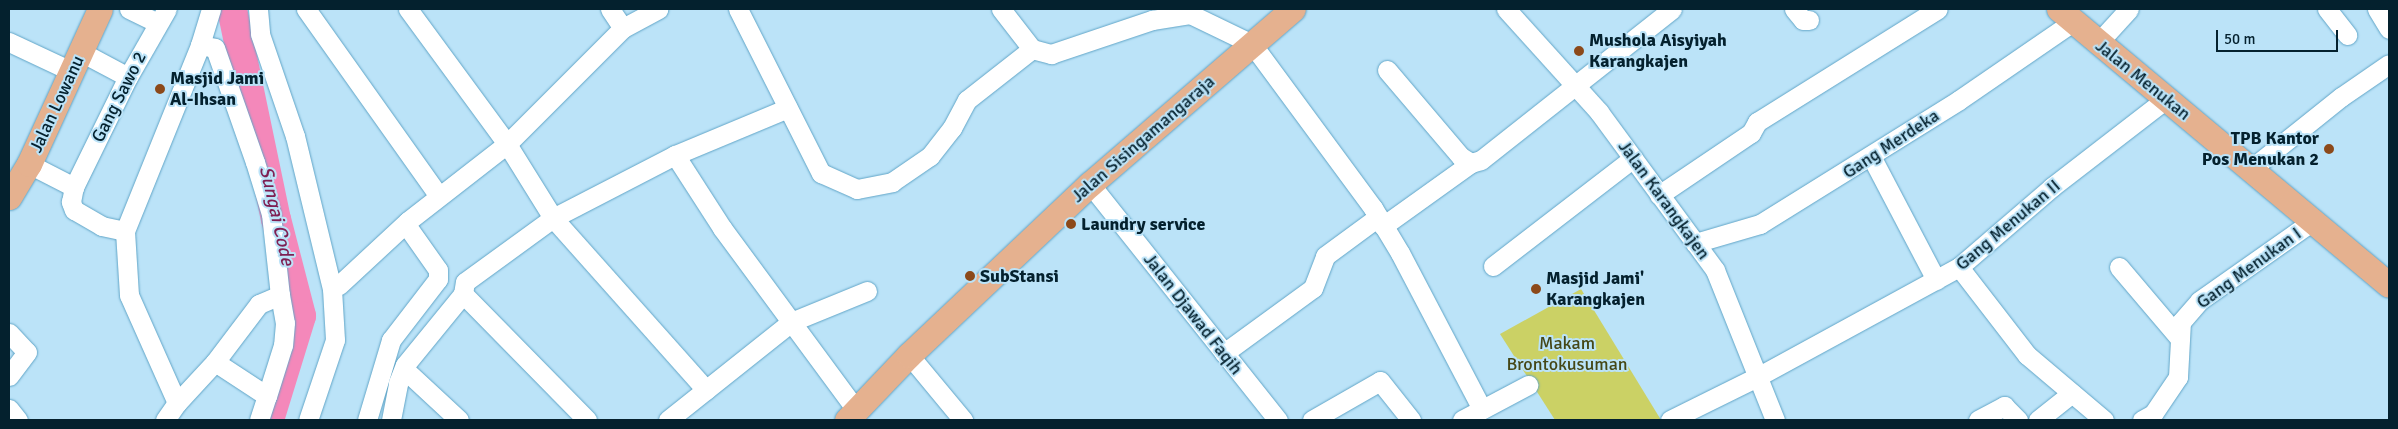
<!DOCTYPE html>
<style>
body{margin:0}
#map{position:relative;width:2398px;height:429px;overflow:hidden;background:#bbe3f8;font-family:Signika,sans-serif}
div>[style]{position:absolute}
.green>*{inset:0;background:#cbd165}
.river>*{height:30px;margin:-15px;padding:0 15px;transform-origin:15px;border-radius:15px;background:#f488ba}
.roads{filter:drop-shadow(0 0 1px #61a5c7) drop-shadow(0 0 1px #61a5c7)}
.minor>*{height:19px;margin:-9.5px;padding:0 9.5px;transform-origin:9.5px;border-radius:9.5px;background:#fff}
.major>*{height:25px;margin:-12.5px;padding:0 12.5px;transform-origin:12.5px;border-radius:12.5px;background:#e5b18f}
.dots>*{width:14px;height:14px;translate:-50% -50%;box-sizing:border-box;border:2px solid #bbe3f8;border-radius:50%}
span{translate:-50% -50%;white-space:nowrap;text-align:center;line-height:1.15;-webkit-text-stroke:4px #bbe3f8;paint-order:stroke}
.poi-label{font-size:18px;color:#04212e;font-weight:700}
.left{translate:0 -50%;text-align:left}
.right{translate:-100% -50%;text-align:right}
.street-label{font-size:18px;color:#04212e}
.park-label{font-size:18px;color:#454716}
.water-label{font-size:19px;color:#7e1f53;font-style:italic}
.frame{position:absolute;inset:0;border:10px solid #04212e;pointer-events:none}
.scale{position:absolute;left:2216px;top:30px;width:122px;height:22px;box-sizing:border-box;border:2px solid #04212e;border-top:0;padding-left:6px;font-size:15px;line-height:18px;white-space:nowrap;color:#04212e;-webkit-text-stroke:4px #bbe3f8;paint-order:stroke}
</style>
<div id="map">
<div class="green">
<div style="clip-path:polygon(1581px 289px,1661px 420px,1555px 420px,1500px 334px)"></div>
</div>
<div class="river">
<div style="left:232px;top:9px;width:215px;rotate:78.2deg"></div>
<div style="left:276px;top:219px;width:100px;rotate:75.5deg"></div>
<div style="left:301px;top:316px;width:109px;rotate:107.1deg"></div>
</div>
<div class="roads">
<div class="minor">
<div style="left:129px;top:9px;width:32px;rotate:26deg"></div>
<div style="left:258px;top:9px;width:25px;rotate:85deg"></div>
<div style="left:260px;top:34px;width:108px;rotate:71.1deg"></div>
<div style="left:295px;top:136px;width:157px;rotate:76.4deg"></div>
<div style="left:332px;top:289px;width:51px;rotate:86.6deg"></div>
<div style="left:335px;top:340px;width:84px;rotate:108.6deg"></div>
<div style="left:306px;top:9px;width:229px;rotate:54.6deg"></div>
<div style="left:408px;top:9px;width:167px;rotate:53.7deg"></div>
<div style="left:507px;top:144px;width:87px;rotate:58.1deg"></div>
<div style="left:553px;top:218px;width:230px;rotate:48.3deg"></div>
<div style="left:610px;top:9px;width:23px;rotate:56deg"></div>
<div style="left:623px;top:28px;width:40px;rotate:-28deg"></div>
<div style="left:738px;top:9px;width:184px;rotate:63.2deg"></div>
<div style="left:821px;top:173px;width:39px;rotate:24deg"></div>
<div style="left:857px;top:189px;width:36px;rotate:-11deg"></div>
<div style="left:892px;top:182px;width:46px;rotate:-34.4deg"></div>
<div style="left:930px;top:156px;width:36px;rotate:-52deg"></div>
<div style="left:952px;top:128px;width:32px;rotate:-62deg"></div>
<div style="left:967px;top:100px;width:83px;rotate:-38.1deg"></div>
<div style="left:1001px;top:9px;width:51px;rotate:52.2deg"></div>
<div style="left:1032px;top:49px;width:20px;rotate:15deg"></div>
<div style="left:1051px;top:54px;width:107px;rotate:-18.6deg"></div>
<div style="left:1152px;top:20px;width:38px;rotate:-9deg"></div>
<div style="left:1190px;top:14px;width:69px;rotate:25.8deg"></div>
<div style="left:1252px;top:44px;width:204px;rotate:53.6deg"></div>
<div style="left:1373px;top:208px;width:52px;rotate:59deg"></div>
<div style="left:1400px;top:253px;width:176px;rotate:62.3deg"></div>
<div style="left:1506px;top:9px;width:139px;rotate:47.9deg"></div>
<div style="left:1599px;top:112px;width:196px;rotate:53.7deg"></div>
<div style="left:1715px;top:270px;width:162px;rotate:68.2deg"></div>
<div style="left:1794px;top:9px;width:14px;rotate:51deg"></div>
<div style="left:1803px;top:20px;width:6px"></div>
<div style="left:2327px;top:9px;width:33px;rotate:52deg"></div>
<div style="left:2377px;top:9px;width:23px;rotate:59deg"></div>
<div style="left:9px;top:42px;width:71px;rotate:25.1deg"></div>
<div style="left:2097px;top:44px;width:47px;rotate:-47.6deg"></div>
<div style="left:200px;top:45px;width:15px;rotate:11deg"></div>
<div style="left:215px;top:48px;width:121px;rotate:70.7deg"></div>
<div style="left:255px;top:162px;width:54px;rotate:72.9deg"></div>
<div style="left:271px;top:214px;width:81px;rotate:83.7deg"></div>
<div style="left:81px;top:52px;width:53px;rotate:28deg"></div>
<div style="left:1387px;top:70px;width:114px;rotate:49.6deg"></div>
<div style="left:1461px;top:157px;width:12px;rotate:31deg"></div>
<div style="left:1471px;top:163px;width:10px;rotate:-17deg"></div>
<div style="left:1481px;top:160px;width:243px;rotate:-38.3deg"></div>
<div style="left:675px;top:155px;width:87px;rotate:57.2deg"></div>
<div style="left:722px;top:228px;width:227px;rotate:53.6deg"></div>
<div style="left:1871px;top:156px;width:140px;rotate:62.3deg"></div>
<div style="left:29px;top:164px;width:51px;rotate:27.1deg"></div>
<div style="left:2251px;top:169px;width:115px;rotate:-38.7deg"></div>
<div style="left:2341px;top:97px;width:58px;rotate:-34.5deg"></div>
<div style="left:1090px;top:184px;width:302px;rotate:51.5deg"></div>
<div style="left:1659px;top:195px;width:111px;rotate:-34deg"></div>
<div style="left:1751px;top:133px;width:13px;rotate:-61deg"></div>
<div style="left:1757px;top:122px;width:213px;rotate:-32deg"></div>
<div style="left:1383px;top:226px;width:108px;rotate:-35.6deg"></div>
<div style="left:125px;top:231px;width:24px;rotate:-168deg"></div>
<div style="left:102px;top:226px;width:32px;rotate:-150deg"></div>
<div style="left:74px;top:210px;width:9px;rotate:-111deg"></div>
<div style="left:71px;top:202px;width:15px;rotate:-79deg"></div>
<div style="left:74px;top:187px;width:123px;rotate:-63.9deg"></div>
<div style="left:128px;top:77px;width:78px;rotate:-60.2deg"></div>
<div style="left:1695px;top:243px;width:68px;rotate:-16.3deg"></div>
<div style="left:1760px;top:224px;width:234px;rotate:-31.9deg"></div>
<div style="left:1959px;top:100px;width:140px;rotate:-34.5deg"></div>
<div style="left:1493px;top:266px;width:177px;rotate:-37.6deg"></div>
<div style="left:1959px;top:267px;width:111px;rotate:52.3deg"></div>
<div style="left:2027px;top:355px;width:101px;rotate:40.2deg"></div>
<div style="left:2119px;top:267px;width:94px;rotate:49.7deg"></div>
<div style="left:339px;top:285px;width:93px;rotate:-42.8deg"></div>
<div style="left:9px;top:333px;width:26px;rotate:47deg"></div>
<div style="left:27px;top:352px;width:30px;rotate:127deg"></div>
<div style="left:1224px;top:353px;width:110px;rotate:-36.1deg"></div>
<div style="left:1313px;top:288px;width:34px;rotate:-69deg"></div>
<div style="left:1325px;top:256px;width:66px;rotate:-36.3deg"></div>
<div style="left:909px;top:355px;width:85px;rotate:50.3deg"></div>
<div style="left:404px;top:369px;width:75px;rotate:42.8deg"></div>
<div style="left:177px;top:403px;width:56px;rotate:-47.2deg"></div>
<div style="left:215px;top:362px;width:73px;rotate:-52.8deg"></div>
<div style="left:259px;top:304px;width:23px;rotate:-23deg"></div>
<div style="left:280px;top:295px;width:28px;rotate:80deg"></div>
<div style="left:285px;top:323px;width:22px;rotate:95deg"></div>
<div style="left:283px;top:345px;width:53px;rotate:107.4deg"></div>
<div style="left:267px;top:396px;width:62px;rotate:-146.8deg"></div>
<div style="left:9px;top:409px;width:14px;rotate:51deg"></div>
<div style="left:165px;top:420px;width:21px;rotate:-55deg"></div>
<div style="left:177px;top:403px;width:118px;rotate:-114deg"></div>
<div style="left:129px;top:295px;width:64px;rotate:-93.6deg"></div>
<div style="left:125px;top:231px;width:201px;rotate:-68deg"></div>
<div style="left:200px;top:45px;width:38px;rotate:-73deg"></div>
<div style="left:259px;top:420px;width:25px;rotate:-72deg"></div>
<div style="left:367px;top:420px;width:84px;rotate:-73.3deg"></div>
<div style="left:391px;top:340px;width:77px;rotate:-52.4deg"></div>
<div style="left:438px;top:279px;width:9px;rotate:-90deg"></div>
<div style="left:438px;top:270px;width:54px;rotate:-125.2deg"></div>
<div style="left:407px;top:226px;width:5px;rotate:-79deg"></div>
<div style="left:408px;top:221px;width:125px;rotate:-37.9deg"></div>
<div style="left:507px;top:144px;width:164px;rotate:-45deg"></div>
<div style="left:391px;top:420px;width:38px;rotate:-79deg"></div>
<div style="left:398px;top:383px;width:19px;rotate:-69deg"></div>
<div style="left:405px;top:365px;width:92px;rotate:-50.8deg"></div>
<div style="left:587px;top:420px;width:177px;rotate:-134.5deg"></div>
<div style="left:463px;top:294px;width:12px;rotate:-81deg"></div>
<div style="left:465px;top:282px;width:109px;rotate:-36deg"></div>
<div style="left:553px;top:218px;width:137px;rotate:-27.3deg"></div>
<div style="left:675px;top:155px;width:122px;rotate:-22.6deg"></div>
<div style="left:668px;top:420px;width:157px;rotate:-38.5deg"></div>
<div style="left:791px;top:322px;width:82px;rotate:-22.2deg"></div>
<div style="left:1312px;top:420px;width:78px;rotate:-29.8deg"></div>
<div style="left:1380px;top:381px;width:50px;rotate:51.5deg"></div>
<div style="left:1462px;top:420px;width:75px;rotate:-27.9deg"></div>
<div style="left:1670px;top:420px;width:99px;rotate:-26.3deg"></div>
<div style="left:1759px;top:376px;width:228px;rotate:-28.6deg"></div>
<div style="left:1959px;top:267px;width:123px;rotate:-40.7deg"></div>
<div style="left:2052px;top:187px;width:144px;rotate:-37.7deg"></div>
<div style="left:1978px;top:420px;width:30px;rotate:-28deg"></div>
<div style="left:2004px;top:406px;width:20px;rotate:45deg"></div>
<div style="left:2038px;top:420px;width:43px;rotate:-38.5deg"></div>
<div style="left:2142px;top:420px;width:13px;rotate:-29deg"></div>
<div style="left:2153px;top:414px;width:45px;rotate:-56deg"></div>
<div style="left:2178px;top:377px;width:55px;rotate:-86.9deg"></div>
<div style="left:2181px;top:322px;width:28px;rotate:-49deg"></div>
<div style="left:2199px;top:301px;width:139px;rotate:-35.1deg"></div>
</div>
<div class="major">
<div style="left:2059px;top:9px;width:430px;rotate:39.9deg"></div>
<div style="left:9px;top:197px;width:39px;rotate:-59deg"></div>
<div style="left:29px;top:164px;width:170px;rotate:-65.4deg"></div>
<div style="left:847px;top:420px;width:90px;rotate:-46.4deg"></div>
<div style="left:909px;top:355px;width:249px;rotate:-43.4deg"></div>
<div style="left:1090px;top:184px;width:268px;rotate:-40.8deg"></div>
</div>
</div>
<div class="dots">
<div style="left:1579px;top:51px;background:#8c491a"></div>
<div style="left:160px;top:89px;background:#8c491a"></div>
<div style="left:2329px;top:149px;background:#8c491a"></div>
<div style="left:1071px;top:224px;background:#8c491a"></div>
<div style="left:970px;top:276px;background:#8c491a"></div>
<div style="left:1536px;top:289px;background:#8c491a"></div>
</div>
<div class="poi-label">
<span class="left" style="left:1589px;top:51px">Mushola Aisyiyah<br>Karangkajen</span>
<span class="left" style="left:170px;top:89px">Masjid Jami<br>Al-Ihsan</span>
<span class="right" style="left:2319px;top:149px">TPB Kantor<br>Pos Menukan 2</span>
<span class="left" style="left:1081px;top:224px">Laundry service</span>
<span class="left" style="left:980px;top:276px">SubStansi</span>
<span class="left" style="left:1546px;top:289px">Masjid Jami'<br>Karangkajen</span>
</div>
<div class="street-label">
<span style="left:2143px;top:80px;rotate:39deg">Jalan Menukan</span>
<span style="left:119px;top:97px;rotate:-63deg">Gang Sawo 2</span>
<span style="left:57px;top:104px;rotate:-65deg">Jalan Lowanu</span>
<span style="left:1143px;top:139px;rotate:-41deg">Jalan Sisingamangaraja</span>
<span style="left:1891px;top:144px;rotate:-33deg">Gang Merdeka</span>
<span style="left:1664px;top:200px;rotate:54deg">Jalan Karangkajen</span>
<span style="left:2008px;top:225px;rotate:-40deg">Gang Menukan II</span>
<span style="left:2249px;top:268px;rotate:-36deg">Gang Menukan I</span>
<span style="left:1193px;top:314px;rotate:52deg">Jalan Djawad Faqih</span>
</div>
<div class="park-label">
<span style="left:1567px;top:354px">Makam<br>Brontokusuman</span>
</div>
<div class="water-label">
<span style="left:276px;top:216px;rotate:77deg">Sungai Code</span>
</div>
<div class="frame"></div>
<div class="scale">50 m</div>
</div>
